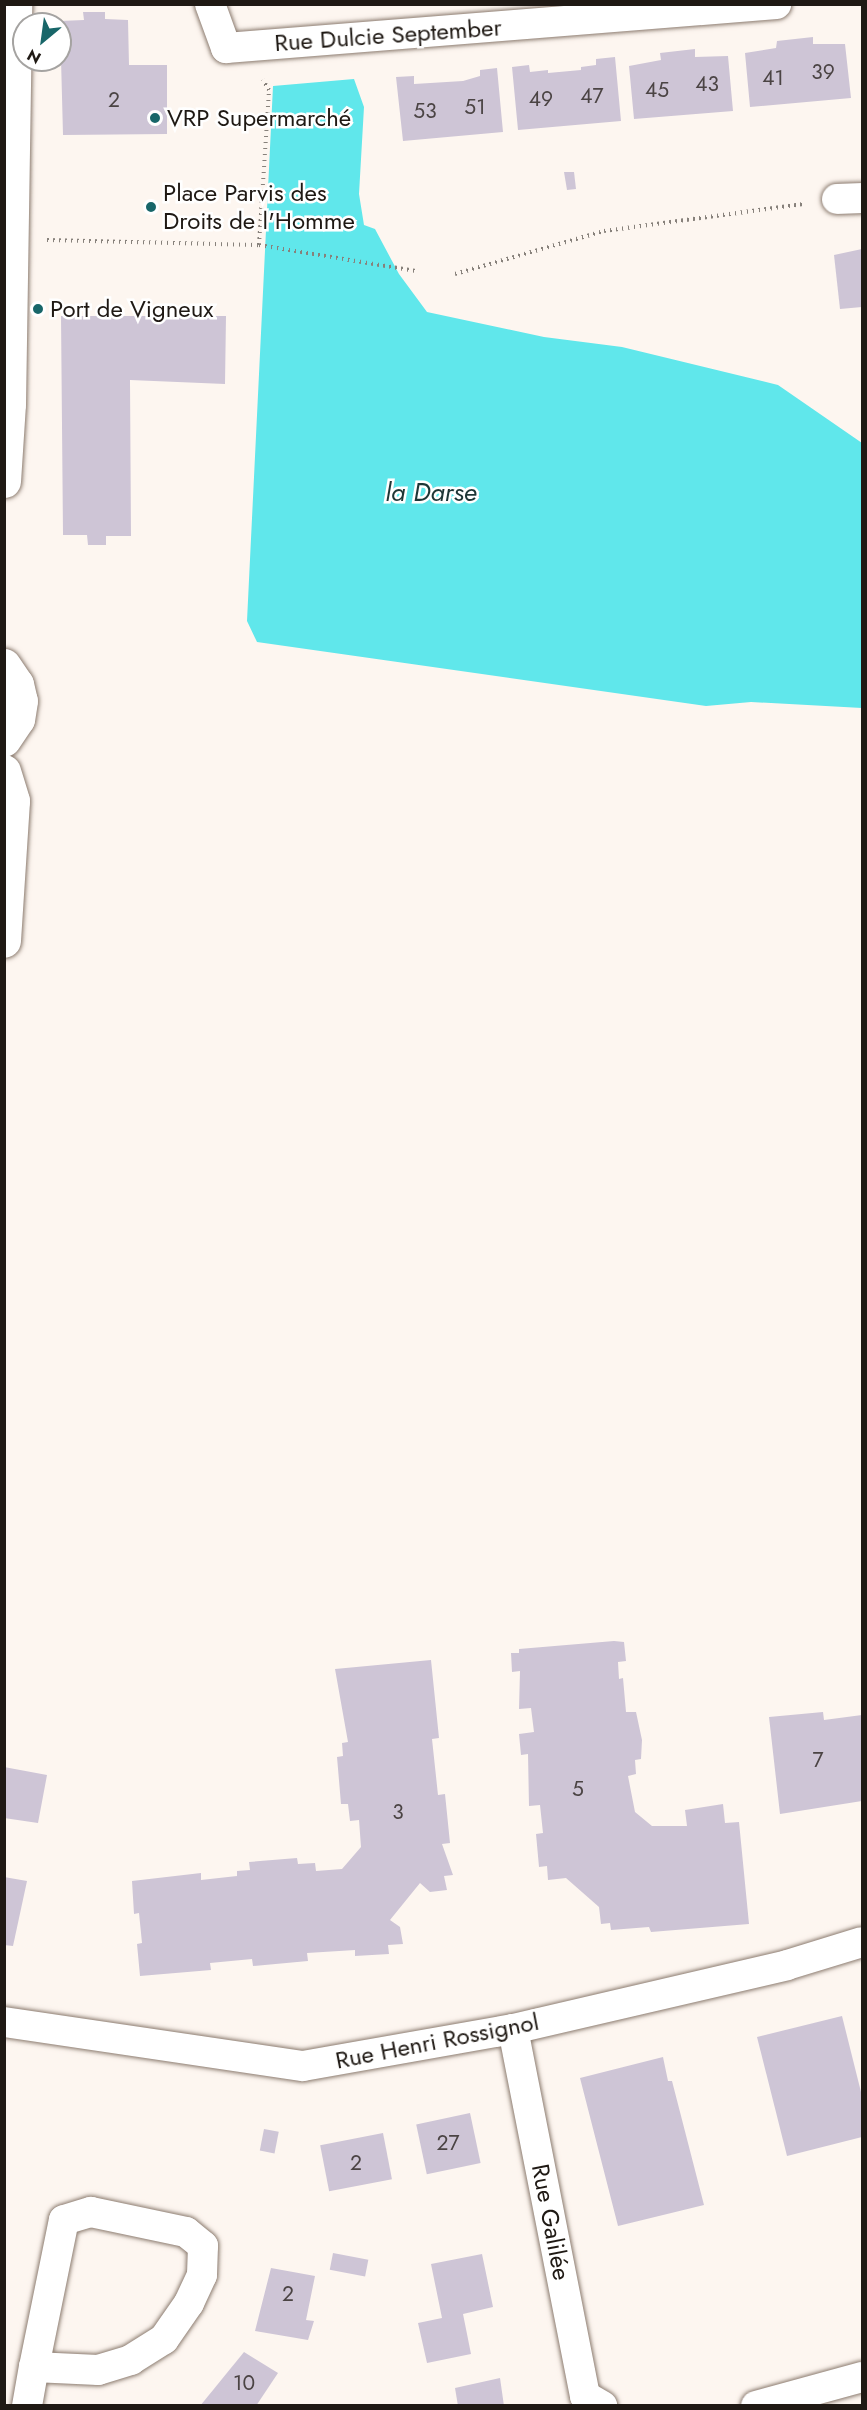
<!DOCTYPE html>
<meta charset="utf-8">
<style>
body{margin:0}
#map{position:relative;width:867px;height:2410px;overflow:hidden;background:#fdf6f0;font-family:Jost,sans-serif}
div>[style]{position:absolute}
.water>*{inset:0;background:#60e7eb}
.building>*{inset:0;background:#cec5d6;transform-origin:0 0}
.path>*{height:4px;margin-top:-2px;transform-origin:0;background:repeating-linear-gradient(90deg,#87817b 0 1.5px,transparent 0 6px)}
.roads{filter:drop-shadow(0 0 2px #8c7c70) drop-shadow(0 0 2px #8c7c70)}
.minor>*{height:30px;margin:-15px;padding:0 15px;transform-origin:15px;border-radius:15px;background:#fff}
.tertiary>*{height:33px;margin:-16.5px;padding:0 16.5px;transform-origin:16.5px;border-radius:16.5px;background:#fff}
.dots>*{width:16px;height:16px;translate:-50% -50%;box-sizing:border-box;border:3px solid #fff;border-radius:50%}
span{translate:-50% -50%;white-space:nowrap;text-align:center;line-height:1.15;-webkit-text-stroke:5px #fff;paint-order:stroke}
.number-label{font-size:21px;color:#4b4444}
.number-label span{-webkit-text-stroke-width:0}
.street-label{font-size:24px;color:#1f1914}
.poi-label{font-size:24px;color:#1f1914}
.left{translate:0 -50%;text-align:left}
.water-label{font-size:26px;color:#1e3636;font-style:italic}
.frame{position:absolute;inset:0;border:6px solid #1f1914;pointer-events:none}
.north{position:absolute;left:12px;top:12px;width:60px;height:60px;box-sizing:border-box;background:#fff;border:2px solid #a5a3a1;border-radius:50%;rotate:209deg;font-size:16px;font-weight:700;line-height:24px;text-align:center;color:#1f1914}
.north::after{content:'';display:block;margin:auto;width:21px;height:27px;background:#186669;clip-path:polygon(50% 0,100% 100%,50% 72%,0 100%)}
</style>
<div id="map">
<div class="water">
<div style="clip-path:polygon(354px 79px,364px 107px,359px 194px,364px 225px,375px 229px,399px 274px,427px 312px,544px 337px,622px 347px,778px 385px,862px 443px,862px 708px,751px 702px,706px 706px,257px 642px,247px 621px,273px 86px)"></div>
</div>
<div class="building">
<div style="clip-path:polygon(83px 12px,105px 12px,105px 19px,128px 20px,129px 65px,167px 65px,167px 134px,63px 135px,60px 21px,84px 20px)"></div>
<div style="clip-path:polygon(813px 37px,813px 44px,845px 44px,851px 98px,750px 107px,745px 53px,776px 48px,777px 41px)"></div>
<div style="clip-path:polygon(695px 49px,695px 57px,728px 56px,733px 111px,634px 119px,629px 66px,661px 60px,660px 53px)"></div>
<div style="clip-path:polygon(615px 57px,621px 121px,518px 130px,512px 67px,529px 65px,530px 72px,548px 70px,548px 73px,581px 70px,581px 67px,596px 65px,596px 59px)"></div>
<div style="clip-path:polygon(497px 68px,503px 132px,403px 141px,396px 77px,414px 76px,414px 84px,463px 81px,480px 76px,480px 70px)"></div>
<div style="clip-path:polygon(564px 172px,574px 172px,576px 189px,567px 190px)"></div>
<div style="clip-path:polygon(862px 249px,862px 307px,840px 309px,834px 255px)"></div>
<div style="clip-path:polygon(61px 316px,226px 316px,225px 384px,130px 380px,131px 536px,106px 536px,106px 545px,88px 545px,87px 535px,63px 535px)"></div>
<div style="clip-path:polygon(614px 1641px,624px 1642px,626px 1661px,618px 1662px,619px 1679px,623px 1678px,626px 1712px,636px 1712px,642px 1740px,641px 1759px,635px 1760px,636px 1774px,628px 1776px,635px 1812px,652px 1826px,687px 1826px,685px 1810px,723px 1804px,725px 1823px,739px 1822px,749px 1924px,651px 1932px,649px 1927px,611px 1930px,610px 1923px,601px 1924px,599px 1907px,566px 1878px,548px 1880px,547px 1866px,539px 1867px,536px 1834px,543px 1833px,540px 1805px,529px 1806px,528px 1754px,521px 1755px,519px 1734px,534px 1732px,531px 1708px,519px 1709px,520px 1671px,512px 1672px,511px 1653px,519px 1653px,519px 1649px)"></div>
<div style="clip-path:polygon(431px 1660px,439px 1738px,432px 1739px,438px 1795px,445px 1794px,450px 1843px,442px 1844px,453px 1875px,444px 1876px,447px 1890px,430px 1892px,420px 1883px,390px 1920px,400px 1927px,403px 1944px,388px 1945px,389px 1954px,355px 1956px,355px 1950px,307px 1953px,308px 1961px,253px 1966px,252px 1959px,210px 1963px,211px 1970px,140px 1976px,137px 1944px,142px 1943px,139px 1913px,134px 1914px,132px 1881px,201px 1873px,201px 1880px,237px 1876px,237px 1871px,250px 1870px,249px 1862px,297px 1858px,298px 1864px,315px 1863px,316px 1871px,342px 1869px,361px 1847px,359px 1820px,350px 1821px,348px 1804px,341px 1804px,337px 1757px,343px 1756px,342px 1743px,348px 1742px,335px 1669px)"></div>
<div style="clip-path:polygon(823px 1712px,824px 1720px,862px 1715px,862px 1801px,780px 1814px,769px 1717px)"></div>
<div style="clip-path:polygon(4px 1767px,47px 1775px,38px 1823px,4px 1818px)"></div>
<div style="clip-path:polygon(4px 1877px,27px 1881px,13px 1946px,4px 1945px)"></div>
<div style="clip-path:polygon(842px 2016px,862px 2096px,862px 2137px,787px 2156px,757px 2037px)"></div>
<div style="clip-path:polygon(663px 2057px,668px 2081px,672px 2081px,704px 2205px,618px 2226px,580px 2078px)"></div>
<div style="left:470px;top:2113px;width:51px;height:55px;rotate:78deg"></div>
<div style="left:264px;top:2129px;width:15px;height:22px;rotate:11deg"></div>
<div style="left:383px;top:2133px;width:47px;height:64px;rotate:79deg"></div>
<div style="left:333px;top:2253px;width:36px;height:17px;rotate:11deg"></div>
<div style="clip-path:polygon(482px 2254px,493px 2307px,463px 2314px,471px 2354px,427px 2363px,418px 2323px,442px 2318px,431px 2264px)"></div>
<div style="clip-path:polygon(271px 2268px,315px 2276px,306px 2320px,314px 2321px,308px 2340px,255px 2331px)"></div>
<div style="clip-path:polygon(244px 2352px,278px 2373px,256px 2406px,200px 2406px)"></div>
<div style="clip-path:polygon(500px 2378px,504px 2406px,458px 2406px,455px 2388px)"></div>
</div>
<div class="path">
<div style="left:47px;top:240px;width:212px;rotate:1.4deg"></div>
<div style="left:259px;top:245px;width:159px;rotate:9.4deg"></div>
<div style="left:259px;top:245px;width:155px;rotate:-86.3deg"></div>
<div style="left:269px;top:90px;width:12px;rotate:-121deg"></div>
<div style="left:455px;top:274px;width:155px;rotate:-16.1deg"></div>
<div style="left:604px;top:231px;width:201px;rotate:-7.7deg"></div>
</div>
<div class="roads">
<div class="minor">
<div style="left:210px;top:4px;width:47px;rotate:70deg"></div>
<div style="left:226px;top:48px;width:552px;rotate:-4.57deg"></div>
<div style="left:837px;top:199px;width:25px;rotate:-2deg"></div>
<div style="left:4px;top:2022px;width:302px;rotate:8.4deg"></div>
<div style="left:303px;top:2066px;width:213px;rotate:-10deg"></div>
<div style="left:513px;top:2029px;width:281px;rotate:-13.1deg"></div>
<div style="left:787px;top:1965px;width:78px;rotate:-17deg"></div>
<div style="left:513px;top:2029px;width:374px;rotate:78.9deg"></div>
<div style="left:585px;top:2396px;width:20px;rotate:30deg"></div>
<div style="left:27px;top:2406px;width:40px;rotate:-80deg"></div>
<div style="left:34px;top:2367px;width:150px;rotate:-78.5deg"></div>
<div style="left:64px;top:2220px;width:28px;rotate:-17deg"></div>
<div style="left:91px;top:2212px;width:97px;rotate:11.9deg"></div>
<div style="left:186px;top:2232px;width:22px;rotate:39deg"></div>
<div style="left:203px;top:2246px;width:29px;rotate:92deg"></div>
<div style="left:202px;top:2275px;width:31px;rotate:115deg"></div>
<div style="left:189px;top:2303px;width:44px;rotate:124.8deg"></div>
<div style="left:164px;top:2339px;width:39px;rotate:148deg"></div>
<div style="left:131px;top:2360px;width:34px;rotate:163deg"></div>
<div style="left:98px;top:2370px;width:64px;rotate:-177.3deg"></div>
<div style="left:756px;top:2406px;width:110px;rotate:-15.3deg"></div>
</div>
<div class="tertiary">
<div style="left:4px;top:481px;width:77px;rotate:-86.3deg"></div>
<div style="left:9px;top:404px;width:400px;rotate:-89.1deg"></div>
<div style="left:4px;top:665px;width:23px;rotate:56deg"></div>
<div style="left:17px;top:684px;width:17px;rotate:77deg"></div>
<div style="left:21px;top:701px;width:18px;rotate:99deg"></div>
<div style="left:18px;top:719px;width:25px;rotate:124deg"></div>
<div style="left:4px;top:771px;width:31px;rotate:73deg"></div>
<div style="left:13px;top:801px;width:140px;rotate:93.7deg"></div>
</div>
</div>
<div class="dots">
<div style="left:155px;top:118px;background:#186669"></div>
<div style="left:151px;top:207px;background:#186669"></div>
<div style="left:38px;top:309px;background:#186669"></div>
</div>
<div class="number-label">
<span style="left:823px;top:72px">39</span>
<span style="left:773px;top:78px">41</span>
<span style="left:707px;top:84px">43</span>
<span style="left:657px;top:90px">45</span>
<span style="left:592px;top:96px">47</span>
<span style="left:541px;top:99px">49</span>
<span style="left:114px;top:100px">2</span>
<span style="left:475px;top:107px">51</span>
<span style="left:425px;top:111px">53</span>
<span style="left:818px;top:1760px">7</span>
<span style="left:578px;top:1789px">5</span>
<span style="left:398px;top:1812px">3</span>
<span style="left:448px;top:2143px">27</span>
<span style="left:356px;top:2163px">2</span>
<span style="left:288px;top:2294px">2</span>
<span style="left:244px;top:2383px">10</span>
</div>
<div class="street-label">
<span style="left:388px;top:35px;rotate:-4deg">Rue Dulcie September</span>
<span style="left:437px;top:2041px;rotate:-11deg">Rue Henri Rossignol</span>
<span style="left:551px;top:2222px;rotate:79deg">Rue Galilée</span>
</div>
<div class="poi-label">
<span class="left" style="left:167px;top:118px">VRP Supermarché</span>
<span class="left" style="left:163px;top:207px">Place Parvis des<br>Droits de l'Homme</span>
<span class="left" style="left:50px;top:309px">Port de Vigneux</span>
</div>
<div class="water-label">
<span style="left:431px;top:493px">la Darse</span>
</div>
<div class="frame"></div>
<div class="north">N</div>
</div>
